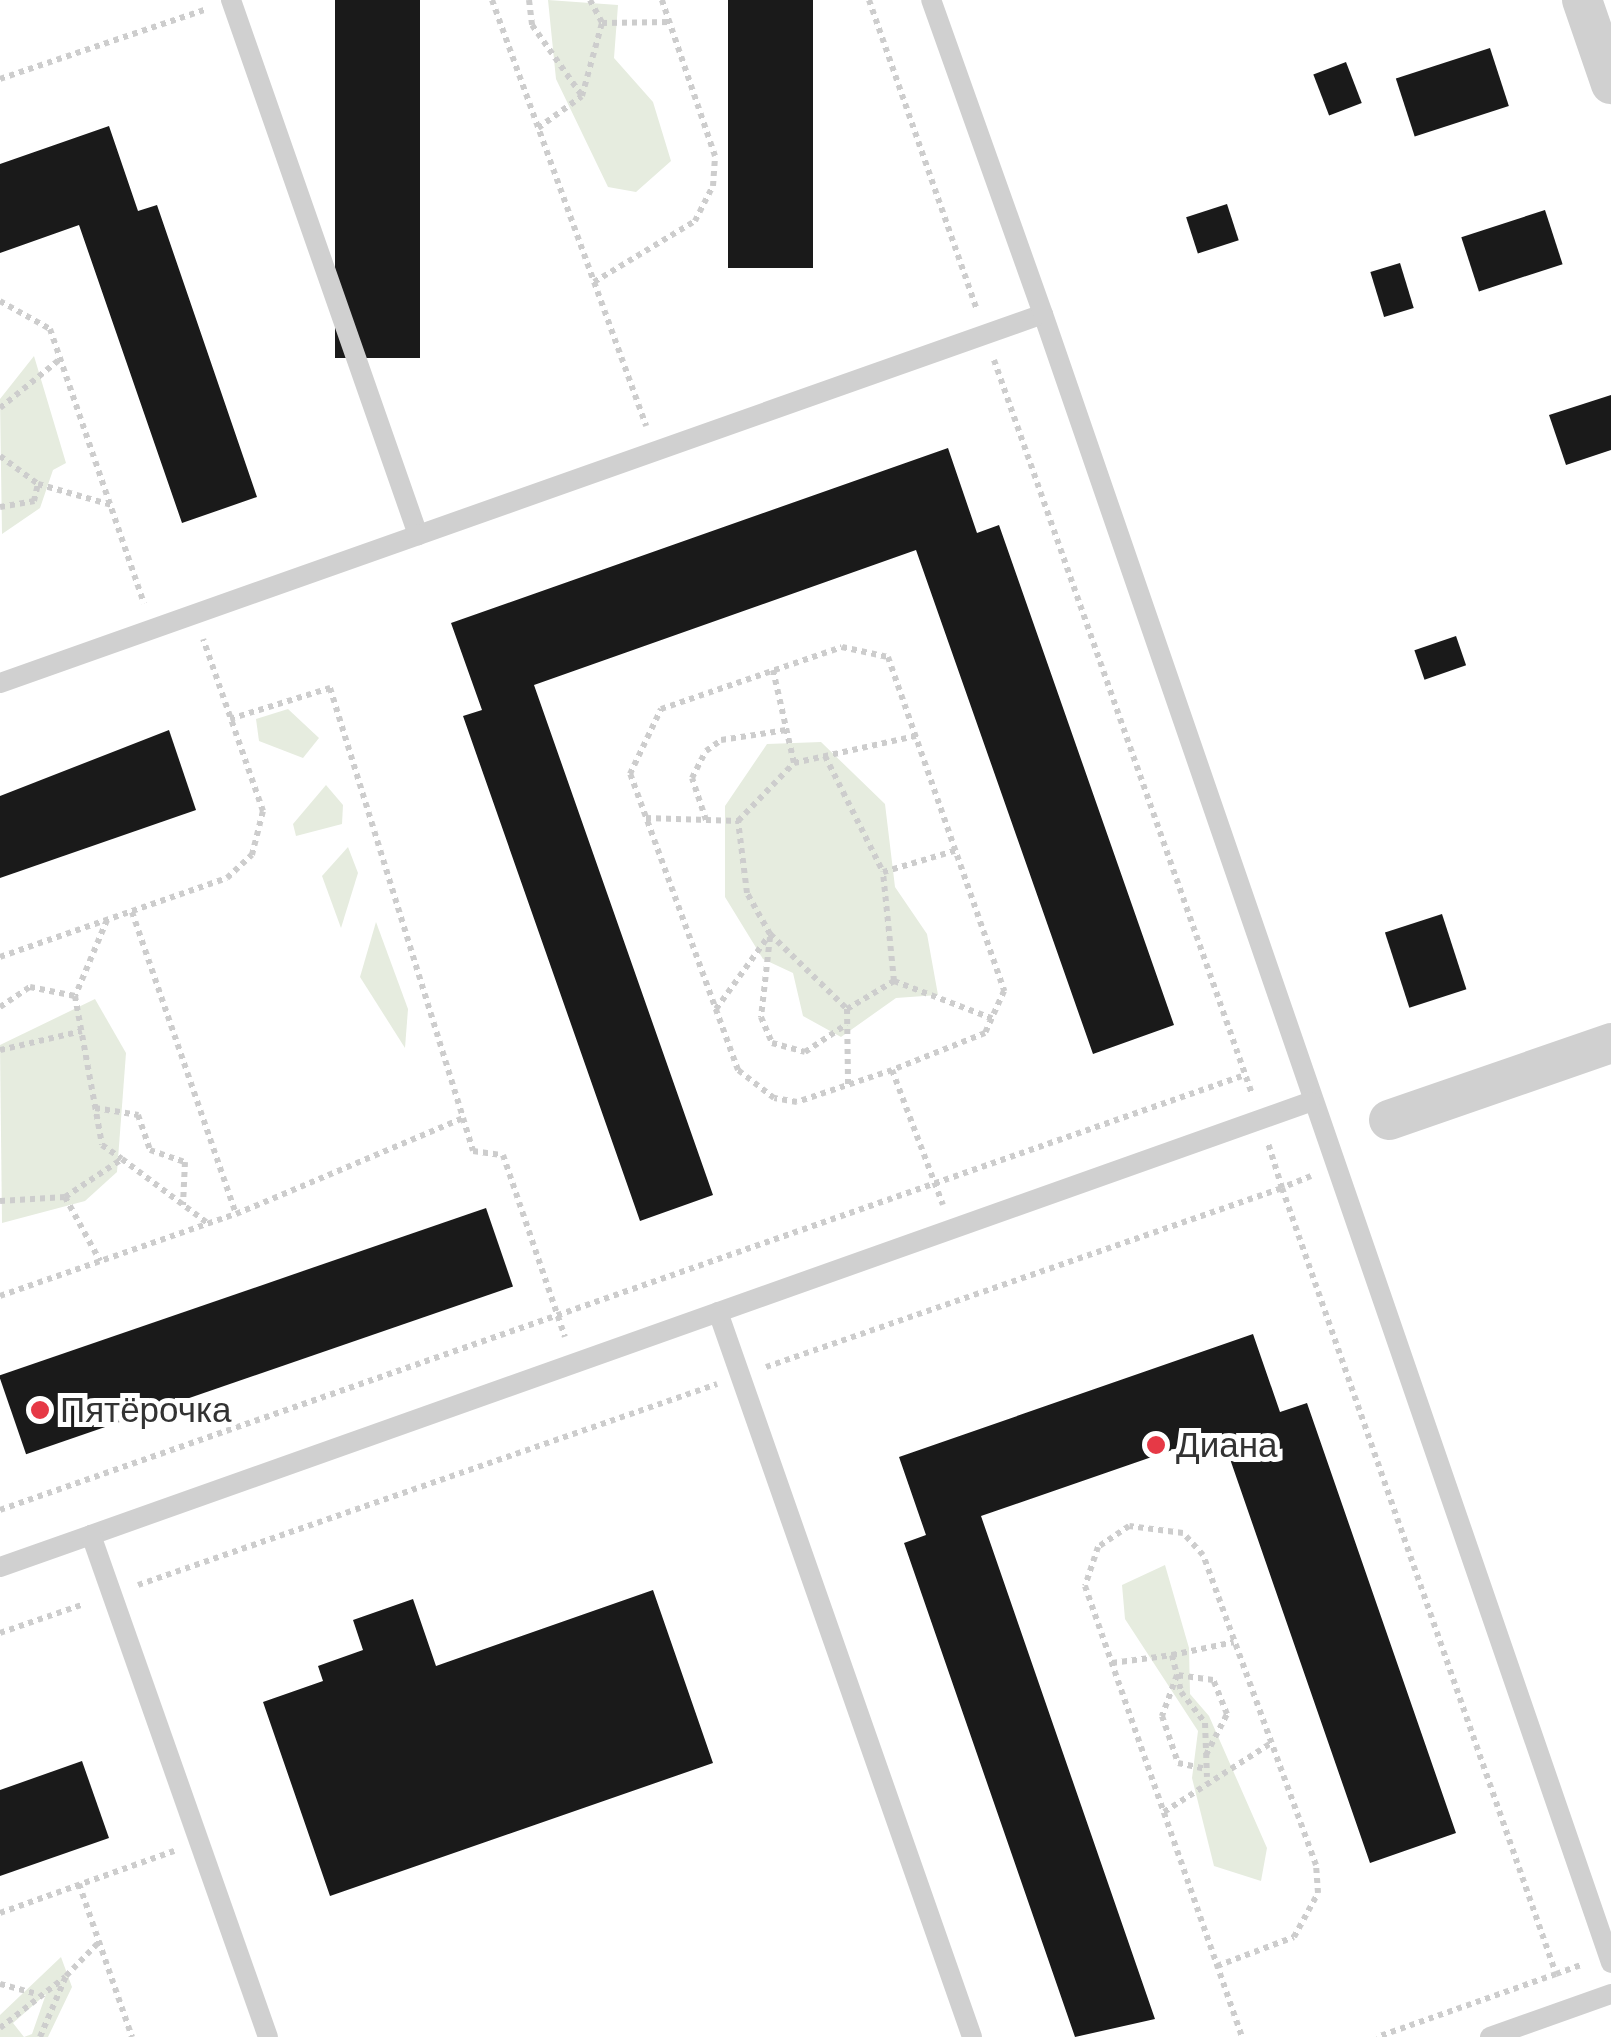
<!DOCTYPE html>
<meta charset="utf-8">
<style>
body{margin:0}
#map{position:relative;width:1611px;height:2037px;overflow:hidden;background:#fff;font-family:Helvetica,sans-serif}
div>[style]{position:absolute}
.green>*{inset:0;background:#e6ecdf}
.building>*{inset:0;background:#1a1a1a;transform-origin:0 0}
.path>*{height:6px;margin-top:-3px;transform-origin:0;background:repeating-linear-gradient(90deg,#cdcdcd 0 5px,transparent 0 10px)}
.service>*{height:20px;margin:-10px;padding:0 10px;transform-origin:10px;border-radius:10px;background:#d0d0d0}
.minor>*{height:40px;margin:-20px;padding:0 20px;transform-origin:20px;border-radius:20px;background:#d0d0d0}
.dots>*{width:28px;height:28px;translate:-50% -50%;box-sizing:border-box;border:5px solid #fff;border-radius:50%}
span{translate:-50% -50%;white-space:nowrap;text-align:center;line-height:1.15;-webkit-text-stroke:10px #fff;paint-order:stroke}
.poi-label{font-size:35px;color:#333}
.left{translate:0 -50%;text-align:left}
</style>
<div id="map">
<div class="green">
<div style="clip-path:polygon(548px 0,618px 5px,614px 58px,653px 102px,671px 161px,636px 192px,608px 187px,556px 79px)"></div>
<div style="clip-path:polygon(34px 356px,66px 463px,53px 470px,40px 508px,2px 534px,0 399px)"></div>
<div style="clip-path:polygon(288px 709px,319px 738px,303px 758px,259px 741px,256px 719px)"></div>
<div style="clip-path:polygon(821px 742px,885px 804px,895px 887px,927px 934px,938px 995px,896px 998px,841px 1037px,803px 1016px,793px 973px,763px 959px,725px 897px,725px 806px,767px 744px)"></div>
<div style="clip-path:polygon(326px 785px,343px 805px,342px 824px,296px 836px,293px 824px)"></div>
<div style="clip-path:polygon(348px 847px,358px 873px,341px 928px,322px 876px)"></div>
<div style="clip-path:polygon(376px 922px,408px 1009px,405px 1048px,360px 977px)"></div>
<div style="clip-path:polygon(95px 999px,126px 1053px,117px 1172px,85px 1201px,2px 1223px,0 1045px)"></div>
<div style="clip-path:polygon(1165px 1565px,1189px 1648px,1190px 1694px,1209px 1716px,1267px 1848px,1261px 1881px,1214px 1866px,1192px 1778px,1198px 1731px,1125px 1619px,1122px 1585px)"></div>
<div style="clip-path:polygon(evenodd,61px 1957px,72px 1987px,48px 2037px,0 2037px,0 2015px,61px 1957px,46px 1994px,32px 2034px,24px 2037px,13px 2023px,46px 1994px)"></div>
</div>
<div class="building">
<div style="left:335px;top:0;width:85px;height:358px"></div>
<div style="left:728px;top:0;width:85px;height:268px"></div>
<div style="left:1490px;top:48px;width:61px;height:99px;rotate:72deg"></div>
<div style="left:1346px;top:62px;width:44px;height:35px;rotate:69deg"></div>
<div style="clip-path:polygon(109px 126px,138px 211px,157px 205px,257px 497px,182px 523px,79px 225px,0 253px,0 164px)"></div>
<div style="left:1227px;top:204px;width:38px;height:43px;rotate:72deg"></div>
<div style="left:1545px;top:210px;width:57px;height:88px;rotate:72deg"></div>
<div style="left:1400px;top:263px;width:47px;height:31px;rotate:73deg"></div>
<div style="clip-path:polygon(1611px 395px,1611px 450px,1566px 465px,1549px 415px)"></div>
<div style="clip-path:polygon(948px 448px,977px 533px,999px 525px,1174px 1025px,1093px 1054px,916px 550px,534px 685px,713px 1195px,640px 1221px,463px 716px,482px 710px,451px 623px)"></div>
<div style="left:1456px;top:636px;width:31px;height:44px;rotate:71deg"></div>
<div style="clip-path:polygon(169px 730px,196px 810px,0 878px,0 796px)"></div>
<div style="left:1442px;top:914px;width:79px;height:60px;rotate:72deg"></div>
<div style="left:486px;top:1208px;width:83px;height:515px;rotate:71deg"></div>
<div style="clip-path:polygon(1253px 1334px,1280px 1412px,1307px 1403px,1456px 1833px,1370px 1863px,1221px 1433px,981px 1516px,1155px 2019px,1075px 2037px,904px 1543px,926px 1535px,899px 1457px)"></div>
<div style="clip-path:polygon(653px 1590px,713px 1763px,330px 1896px,263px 1702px,323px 1681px,318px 1666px,363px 1650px,353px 1620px,413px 1599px,436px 1666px)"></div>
<div style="clip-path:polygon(82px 1761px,109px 1838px,0 1876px,0 1790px)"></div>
</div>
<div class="path">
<div style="left:492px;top:0;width:453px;rotate:70.1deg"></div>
<div style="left:529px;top:0;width:25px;rotate:83deg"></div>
<div style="left:532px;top:25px;width:87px;rotate:54.8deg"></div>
<div style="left:590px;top:0;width:26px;rotate:62deg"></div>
<div style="left:869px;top:0;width:328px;rotate:70.8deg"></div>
<div style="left:0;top:79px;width:219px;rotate:-18.7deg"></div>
<div style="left:538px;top:128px;width:54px;rotate:-36deg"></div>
<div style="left:582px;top:96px;width:76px;rotate:-74.7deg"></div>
<div style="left:602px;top:23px;width:68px;rotate:-0.8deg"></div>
<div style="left:594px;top:282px;width:118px;rotate:-31.1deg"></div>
<div style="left:695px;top:221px;width:39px;rotate:-63deg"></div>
<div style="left:713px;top:186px;width:30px;rotate:-86deg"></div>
<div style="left:715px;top:156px;width:165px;rotate:-108.8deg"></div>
<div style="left:0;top:301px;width:57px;rotate:29.2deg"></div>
<div style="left:50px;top:329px;width:290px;rotate:71.1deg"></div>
<div style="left:994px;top:360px;width:778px;rotate:70.63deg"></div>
<div style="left:0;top:408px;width:77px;rotate:-39.2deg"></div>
<div style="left:0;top:456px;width:47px;rotate:36.4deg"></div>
<div style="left:0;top:507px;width:35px;rotate:-10deg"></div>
<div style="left:34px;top:501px;width:17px;rotate:-77deg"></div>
<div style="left:38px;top:484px;width:76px;rotate:16deg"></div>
<div style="left:773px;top:670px;width:95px;rotate:77.3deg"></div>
<div style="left:230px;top:719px;width:105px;rotate:-17.2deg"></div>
<div style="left:330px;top:688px;width:450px;rotate:72.8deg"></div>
<div style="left:825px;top:756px;width:130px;rotate:63.4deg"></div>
<div style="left:646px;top:818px;width:92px;rotate:1.9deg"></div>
<div style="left:738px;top:821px;width:81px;rotate:-46deg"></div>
<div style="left:794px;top:763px;width:125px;rotate:-12.5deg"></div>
<div style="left:706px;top:820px;width:44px;rotate:-108.4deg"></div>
<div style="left:692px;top:778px;width:30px;rotate:-63deg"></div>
<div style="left:706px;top:751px;width:19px;rotate:-36deg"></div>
<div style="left:721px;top:740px;width:66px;rotate:-8.7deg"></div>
<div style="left:132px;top:912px;width:319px;rotate:71deg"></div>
<div style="left:107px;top:920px;width:82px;rotate:112.8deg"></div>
<div style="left:75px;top:996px;width:151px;rotate:79.7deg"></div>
<div style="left:102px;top:1145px;width:24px;rotate:35deg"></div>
<div style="left:770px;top:934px;width:107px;rotate:44.2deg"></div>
<div style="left:847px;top:1009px;width:75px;rotate:89.2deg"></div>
<div style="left:770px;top:937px;width:81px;rotate:96.4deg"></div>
<div style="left:761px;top:1017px;width:28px;rotate:67deg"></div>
<div style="left:772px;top:1043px;width:34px;rotate:15deg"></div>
<div style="left:805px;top:1052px;width:50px;rotate:-33.7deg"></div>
<div style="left:0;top:957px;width:240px;rotate:-19.2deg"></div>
<div style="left:227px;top:878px;width:34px;rotate:-43deg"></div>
<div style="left:252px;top:855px;width:45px;rotate:-76deg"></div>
<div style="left:263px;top:811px;width:182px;rotate:-109.2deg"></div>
<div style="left:894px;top:981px;width:110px;rotate:-95.8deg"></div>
<div style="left:883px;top:872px;width:77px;rotate:-16.6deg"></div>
<div style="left:0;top:1007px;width:36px;rotate:-34deg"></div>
<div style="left:30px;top:987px;width:46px;rotate:11.3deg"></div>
<div style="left:716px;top:1009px;width:92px;rotate:-54.2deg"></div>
<div style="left:770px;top:934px;width:47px;rotate:-119.3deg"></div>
<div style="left:747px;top:893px;width:73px;rotate:-97.1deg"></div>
<div style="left:847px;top:1009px;width:55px;rotate:-30.8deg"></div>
<div style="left:894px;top:981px;width:109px;rotate:20.9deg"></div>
<div style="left:0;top:1050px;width:84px;rotate:-13deg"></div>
<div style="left:892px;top:1070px;width:100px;rotate:161.4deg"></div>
<div style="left:797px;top:1102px;width:23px;rotate:-170deg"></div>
<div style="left:774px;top:1098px;width:46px;rotate:-142.1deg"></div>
<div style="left:738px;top:1070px;width:315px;rotate:-110deg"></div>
<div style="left:630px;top:774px;width:72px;rotate:-64.5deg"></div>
<div style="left:661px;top:709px;width:191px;rotate:-18.9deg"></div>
<div style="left:842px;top:647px;width:47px;rotate:12.3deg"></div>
<div style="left:888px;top:657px;width:354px;rotate:70.8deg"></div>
<div style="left:1004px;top:991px;width:46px;rotate:114.3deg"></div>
<div style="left:985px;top:1033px;width:100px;rotate:158.3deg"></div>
<div style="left:892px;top:1070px;width:144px;rotate:69.3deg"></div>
<div style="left:95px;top:1108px;width:44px;rotate:9.2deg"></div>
<div style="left:138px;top:1115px;width:37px;rotate:71deg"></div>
<div style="left:150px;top:1150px;width:37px;rotate:19deg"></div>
<div style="left:185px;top:1162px;width:43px;rotate:92.7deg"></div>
<div style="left:1311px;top:1176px;width:31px;rotate:158deg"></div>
<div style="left:1282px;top:1188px;width:832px;rotate:70.78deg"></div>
<div style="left:1556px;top:1974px;width:190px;rotate:160.6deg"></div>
<div style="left:65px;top:1197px;width:69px;rotate:-33.7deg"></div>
<div style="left:122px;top:1159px;width:109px;rotate:36.8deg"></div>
<div style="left:0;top:1201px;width:65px;rotate:-3.5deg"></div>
<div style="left:65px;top:1197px;width:73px;rotate:61.3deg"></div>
<div style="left:0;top:1296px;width:250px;rotate:-19.2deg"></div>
<div style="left:236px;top:1214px;width:246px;rotate:-22.9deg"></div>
<div style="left:463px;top:1118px;width:34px;rotate:73deg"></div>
<div style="left:473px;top:1151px;width:30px;rotate:8deg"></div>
<div style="left:503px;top:1155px;width:192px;rotate:71.2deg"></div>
<div style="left:766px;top:1367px;width:546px;rotate:-19.13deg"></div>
<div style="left:1282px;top:1188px;width:47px;rotate:-107.3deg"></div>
<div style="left:0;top:1510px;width:1319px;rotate:-19.26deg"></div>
<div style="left:138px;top:1585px;width:613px;rotate:-19.14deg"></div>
<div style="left:0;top:1633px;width:89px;rotate:-19deg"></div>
<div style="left:1172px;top:1655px;width:63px;rotate:-11.8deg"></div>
<div style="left:1112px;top:1663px;width:61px;rotate:-7.6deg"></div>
<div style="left:1172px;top:1655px;width:38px;rotate:76deg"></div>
<div style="left:1181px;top:1692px;width:39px;rotate:52deg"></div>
<div style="left:1205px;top:1723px;width:54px;rotate:87.9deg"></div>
<div style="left:1206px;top:1755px;width:46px;rotate:-62.9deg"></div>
<div style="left:1227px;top:1714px;width:37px;rotate:-112deg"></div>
<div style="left:1213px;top:1680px;width:36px;rotate:-172deg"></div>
<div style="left:1177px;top:1675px;width:44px;rotate:110.1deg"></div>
<div style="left:1162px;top:1716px;width:50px;rotate:71.2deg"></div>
<div style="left:1178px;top:1763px;width:29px;rotate:12deg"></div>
<div style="left:1164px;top:1812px;width:127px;rotate:-32.8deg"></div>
<div style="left:79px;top:1884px;width:162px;rotate:70.9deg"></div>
<div style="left:0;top:1913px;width:185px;rotate:-19.6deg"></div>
<div style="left:1217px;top:1966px;width:82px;rotate:-20.6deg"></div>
<div style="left:1294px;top:1937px;width:50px;rotate:-61.4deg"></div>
<div style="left:1318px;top:1893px;width:28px;rotate:-94deg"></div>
<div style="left:1316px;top:1865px;width:330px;rotate:-110deg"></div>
<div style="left:1203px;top:1555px;width:30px;rotate:-132deg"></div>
<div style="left:1183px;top:1533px;width:54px;rotate:-172.6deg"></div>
<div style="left:1129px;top:1526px;width:37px;rotate:146deg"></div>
<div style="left:1098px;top:1547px;width:41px;rotate:108.4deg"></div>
<div style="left:1085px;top:1586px;width:478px;rotate:70.8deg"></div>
<div style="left:1556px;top:1974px;width:29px;rotate:-20deg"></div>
<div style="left:0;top:1984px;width:35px;rotate:15deg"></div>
<div style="left:0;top:2028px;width:83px;rotate:-38.1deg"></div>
<div style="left:40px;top:2037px;width:66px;rotate:-66.9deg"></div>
<div style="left:66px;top:1976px;width:47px;rotate:-45.9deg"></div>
</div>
<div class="service">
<div style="left:231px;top:0;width:567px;rotate:70.73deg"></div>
<div style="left:1043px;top:314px;width:1744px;rotate:70.99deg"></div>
<div style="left:0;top:683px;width:1106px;rotate:-19.48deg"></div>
<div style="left:1043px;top:314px;width:333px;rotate:-109.6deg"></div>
<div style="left:718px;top:1312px;width:768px;rotate:70.69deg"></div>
<div style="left:91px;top:1535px;width:1294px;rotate:-19.56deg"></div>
<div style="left:0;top:1567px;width:96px;rotate:-19.4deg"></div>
<div style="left:91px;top:1535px;width:532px;rotate:70.58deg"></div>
<div style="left:1490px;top:2037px;width:128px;rotate:-19.6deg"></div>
</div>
<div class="minor">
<div style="left:1582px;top:0;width:89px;rotate:71deg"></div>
<div style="left:1389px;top:1120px;width:235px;rotate:-19.1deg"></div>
</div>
<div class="dots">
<div style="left:40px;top:1410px;background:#e63946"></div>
<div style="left:1156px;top:1445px;background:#e63946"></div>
</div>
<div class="poi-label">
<span class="left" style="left:60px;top:1410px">Пятёрочка</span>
<span class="left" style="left:1176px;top:1445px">Диана</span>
</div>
</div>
